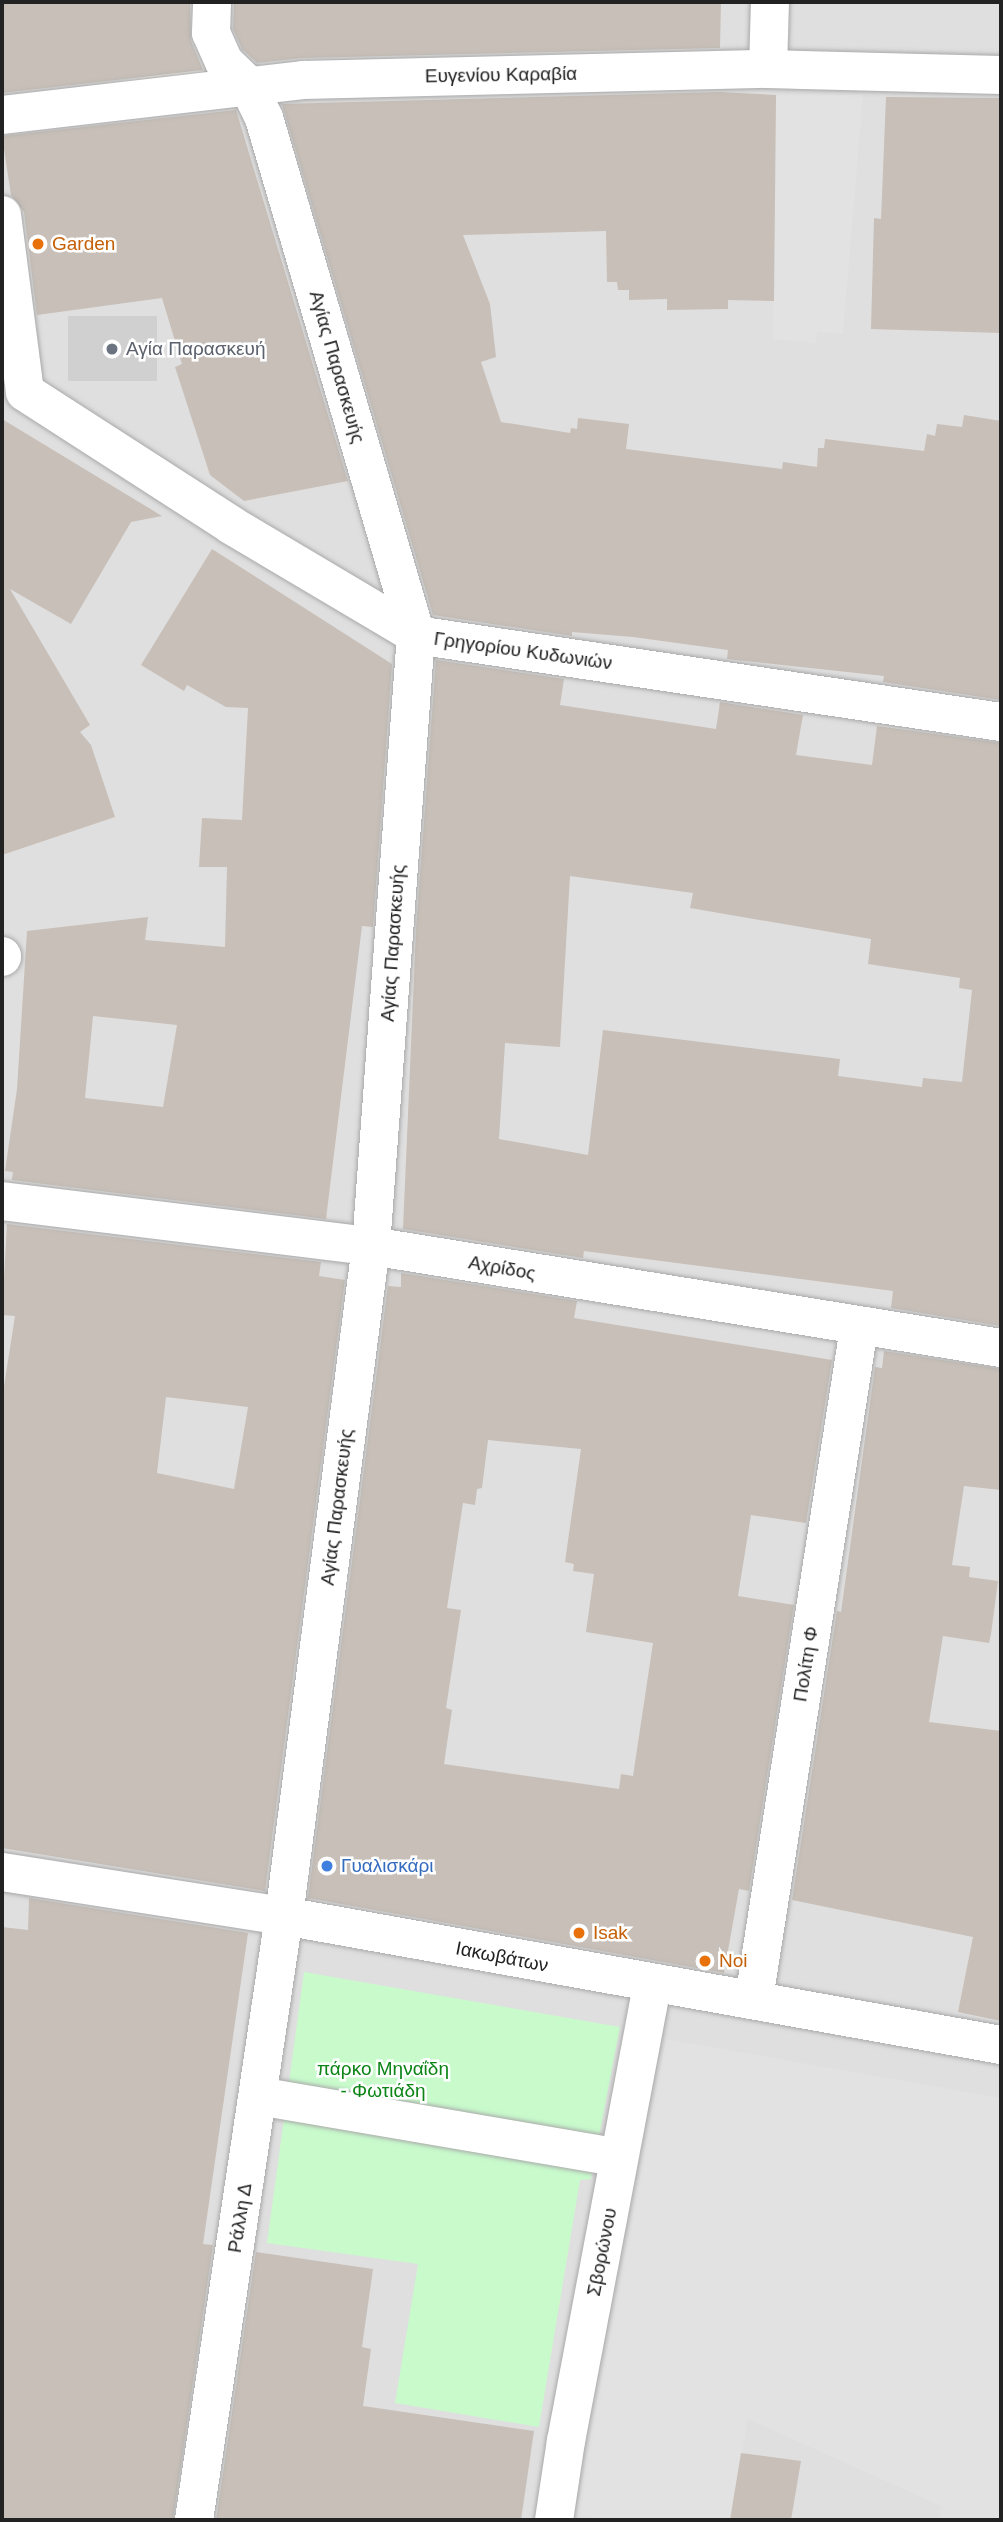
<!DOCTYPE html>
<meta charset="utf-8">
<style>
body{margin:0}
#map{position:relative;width:1003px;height:2522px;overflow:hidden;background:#f2efe9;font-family:Helvetica,sans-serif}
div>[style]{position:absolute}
.residential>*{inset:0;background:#e0dfdf}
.religious>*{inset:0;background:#d0d0d0;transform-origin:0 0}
.park>*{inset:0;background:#c8facc}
.parking>*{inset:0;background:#e2e2e2}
.building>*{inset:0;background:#c7bfb8}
.roads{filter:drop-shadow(0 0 2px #a9a9a9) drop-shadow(0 0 2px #a9a9a9)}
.pedestrian>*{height:38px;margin:-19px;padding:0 19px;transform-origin:19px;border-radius:19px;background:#fff}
.minor>*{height:38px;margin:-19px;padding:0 19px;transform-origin:19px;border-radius:19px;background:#fff}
.tertiary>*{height:38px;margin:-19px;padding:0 19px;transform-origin:19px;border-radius:19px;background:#fff}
.dots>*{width:19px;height:19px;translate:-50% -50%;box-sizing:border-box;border:4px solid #fff;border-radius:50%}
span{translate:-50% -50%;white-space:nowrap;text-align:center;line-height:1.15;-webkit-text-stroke:5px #fff;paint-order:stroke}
.street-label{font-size:19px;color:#222}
.food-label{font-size:19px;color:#c56008}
.left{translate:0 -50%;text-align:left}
.worship-label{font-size:19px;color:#5b616d}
.shop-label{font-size:19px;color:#366cbe}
.park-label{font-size:19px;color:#0c8416}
.frame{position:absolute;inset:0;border:4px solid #222;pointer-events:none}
</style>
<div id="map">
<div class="residential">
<div style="clip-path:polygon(2px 2px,1001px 2px,1001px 60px,772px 55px,197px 69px,2px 99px)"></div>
<div style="clip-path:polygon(783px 83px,1001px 87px,1001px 2520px,2px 2520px,2px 125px,200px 96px)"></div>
</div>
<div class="religious">
<div style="left:157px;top:316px;width:65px;height:89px;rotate:90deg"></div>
</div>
<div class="park">
<div style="clip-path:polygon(304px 1972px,620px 2027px,591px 2179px,580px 2180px,539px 2427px,395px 2403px,418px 2264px,267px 2243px)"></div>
</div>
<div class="parking">
<div style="clip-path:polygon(776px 95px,863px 95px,843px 334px,817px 332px,816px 343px,773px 339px)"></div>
<div style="clip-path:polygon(666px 2039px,1001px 2098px,1001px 2520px,939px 2520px,941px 2506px,748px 2419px,730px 2520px,612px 2520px,576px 2515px)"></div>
</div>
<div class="building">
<div style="clip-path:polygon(2px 2px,190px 2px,191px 41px,203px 70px,2px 93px)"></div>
<div style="clip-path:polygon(234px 2px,721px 2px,720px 48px,302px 58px,257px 63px,242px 49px,233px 29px)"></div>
<div style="clip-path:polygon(719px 92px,776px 95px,774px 301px,728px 300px,728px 309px,667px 310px,667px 299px,629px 300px,629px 290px,618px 290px,617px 282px,607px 282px,606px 231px,463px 235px,490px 304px,496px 357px,481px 362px,501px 422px,570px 433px,571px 428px,577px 429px,578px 418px,629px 424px,626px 449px,782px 469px,783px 462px,817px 467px,818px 448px,824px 448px,825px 439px,924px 451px,927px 434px,935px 436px,937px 424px,962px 427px,964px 415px,1001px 421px,1001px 700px,883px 682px,884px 676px,727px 659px,728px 650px,633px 637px,572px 632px,572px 636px,433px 615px,282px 104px)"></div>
<div style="clip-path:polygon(886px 97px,1001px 98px,1001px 333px,871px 329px,874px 218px,881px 219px)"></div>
<div style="clip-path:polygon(236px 110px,348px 481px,244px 501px,210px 475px,175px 367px,182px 364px,162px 298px,37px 315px,24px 212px,11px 195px,2px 136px)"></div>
<div style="clip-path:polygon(2px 419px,162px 516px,131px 522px,71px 624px,10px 589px,90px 725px,80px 732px,91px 745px,115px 817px,2px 855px)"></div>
<div style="clip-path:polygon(evenodd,212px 549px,392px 664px,373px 927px,362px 926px,326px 1219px,12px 1180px,13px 1172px,5px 1171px,17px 1089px,27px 931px,148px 917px,145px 940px,225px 947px,227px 867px,199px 867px,202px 818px,242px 820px,248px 708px,226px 707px,187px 685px,184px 691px,141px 665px,212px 549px,93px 1016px,177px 1025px,163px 1107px,85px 1098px,93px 1016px)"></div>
<div style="clip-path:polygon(evenodd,436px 660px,564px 679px,560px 705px,716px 729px,720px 702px,803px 715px,796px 755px,872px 765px,877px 726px,1001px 743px,1001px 1326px,891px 1308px,893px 1291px,584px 1251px,583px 1258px,403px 1229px,416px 930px,436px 660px,570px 876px,693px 893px,690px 908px,871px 939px,868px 964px,960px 978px,959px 988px,972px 990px,962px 1082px,923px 1078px,922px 1087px,838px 1076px,840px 1059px,603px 1030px,588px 1155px,499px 1139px,505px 1043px,560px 1047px,570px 876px)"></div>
<div style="clip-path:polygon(evenodd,7px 1224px,321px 1262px,319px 1276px,345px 1280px,265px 1891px,2px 1848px,2px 1399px,15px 1316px,2px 1315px,7px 1224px,166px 1397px,248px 1407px,234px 1489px,157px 1473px,166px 1397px)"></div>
<div style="clip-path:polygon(evenodd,401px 1273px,577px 1301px,574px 1318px,832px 1360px,806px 1523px,751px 1515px,738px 1596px,794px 1605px,749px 1891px,739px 1889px,724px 1973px,308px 1898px,388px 1286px,401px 1287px,401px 1273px,488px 1440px,581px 1449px,565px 1562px,574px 1564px,573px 1571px,594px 1574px,586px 1632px,653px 1643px,633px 1776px,621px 1774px,619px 1789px,444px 1764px,452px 1710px,446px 1708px,461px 1610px,447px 1608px,463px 1503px,475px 1505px,477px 1489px,482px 1488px,488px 1440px)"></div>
<div style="clip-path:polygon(884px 1351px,1001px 1369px,1001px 1490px,964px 1486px,952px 1565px,970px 1567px,969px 1577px,998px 1581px,991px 1634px,989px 1643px,943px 1636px,929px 1722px,1001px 1731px,1001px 2021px,958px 2012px,973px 1937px,792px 1900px,837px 1611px,841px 1612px,875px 1367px,882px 1368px)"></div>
<div style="clip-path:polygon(29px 1898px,248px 1933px,203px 2244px,213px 2245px,173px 2520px,2px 2520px,2px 1927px,28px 1930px)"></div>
<div style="clip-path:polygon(256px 2252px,373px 2269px,362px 2347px,371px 2349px,363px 2406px,534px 2431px,521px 2520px,216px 2520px)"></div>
<div style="clip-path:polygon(741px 2453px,801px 2461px,791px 2520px,730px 2520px)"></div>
</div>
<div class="roads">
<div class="pedestrian">
<div style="left:2px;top:215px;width:178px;rotate:82.6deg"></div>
<div style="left:25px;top:392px;width:245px;rotate:32.8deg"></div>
<div style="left:258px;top:2096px;width:366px;rotate:9.7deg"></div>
<div style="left:566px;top:2441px;width:464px;rotate:-79.3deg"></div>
</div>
<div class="minor">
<div style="left:768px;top:69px;width:67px;rotate:-88.3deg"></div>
<div style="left:231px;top:525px;width:215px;rotate:30.7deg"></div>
<div style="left:416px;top:635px;width:591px;rotate:8.46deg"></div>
<div style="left:2px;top:956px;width:1px;rotate:90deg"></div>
<div style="left:2px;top:1201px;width:372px;rotate:7deg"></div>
<div style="left:371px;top:1246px;width:638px;rotate:9.2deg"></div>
<div style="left:2px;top:1872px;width:285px;rotate:8.9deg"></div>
<div style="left:284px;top:1916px;width:729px;rotate:10.2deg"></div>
<div style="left:754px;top:1999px;width:679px;rotate:-81.11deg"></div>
<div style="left:194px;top:2520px;width:611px;rotate:-81.52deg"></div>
<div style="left:284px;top:1916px;width:676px;rotate:-82.6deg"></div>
<div style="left:371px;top:1246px;width:613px;rotate:-85.79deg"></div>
<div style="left:416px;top:635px;width:539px;rotate:-106.38deg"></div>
<div style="left:264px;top:118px;width:37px;rotate:-116deg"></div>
<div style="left:248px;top:85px;width:33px;rotate:-136deg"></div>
<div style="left:224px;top:62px;width:32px;rotate:-114deg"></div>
<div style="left:211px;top:33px;width:31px;rotate:-88deg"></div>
<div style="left:554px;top:2520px;width:80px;rotate:-81.4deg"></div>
</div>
<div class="tertiary">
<div style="left:2px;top:115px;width:303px;rotate:-6.6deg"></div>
<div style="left:303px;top:80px;width:465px;rotate:-1.4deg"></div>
<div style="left:768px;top:69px;width:233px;rotate:1.5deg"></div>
</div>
</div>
<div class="dots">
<div style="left:38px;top:244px;background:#e8710a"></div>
<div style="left:112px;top:349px;background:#6b7280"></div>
<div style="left:327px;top:1866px;background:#3f7fe0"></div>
<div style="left:579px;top:1933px;background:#e8710a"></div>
<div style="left:705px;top:1961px;background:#e8710a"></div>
</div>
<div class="street-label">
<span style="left:501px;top:75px;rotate:-1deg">Ευγενίου Καραβία</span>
<span style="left:337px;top:367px;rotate:74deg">Αγίας Παρασκευής</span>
<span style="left:523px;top:651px;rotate:8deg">Γρηγορίου Κυδωνιών</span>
<span style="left:393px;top:943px;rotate:-86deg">Αγίας Παρασκευής</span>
<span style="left:502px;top:1268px;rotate:10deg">Αχρίδος</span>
<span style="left:337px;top:1507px;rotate:-83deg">Αγίας Παρασκευής</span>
<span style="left:806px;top:1664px;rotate:-81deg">Πολίτη Φ</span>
<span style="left:502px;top:1957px;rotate:11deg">Ιακωβάτων</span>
<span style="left:240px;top:2218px;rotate:-81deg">Ράλλη Δ</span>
<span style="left:602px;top:2252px;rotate:-79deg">Σβορώνου</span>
</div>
<div class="food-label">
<span class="left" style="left:52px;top:244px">Garden</span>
<span class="left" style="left:593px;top:1933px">Isak</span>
<span class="left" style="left:719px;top:1961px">Noi</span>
</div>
<div class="worship-label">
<span class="left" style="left:126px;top:349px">Αγία Παρασκευή</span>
</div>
<div class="shop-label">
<span class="left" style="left:341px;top:1866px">Γυαλισκάρι</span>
</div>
<div class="park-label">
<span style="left:383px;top:2080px">πάρκο Μηναΐδη<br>- Φωτιάδη</span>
</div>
<div class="frame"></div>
</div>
